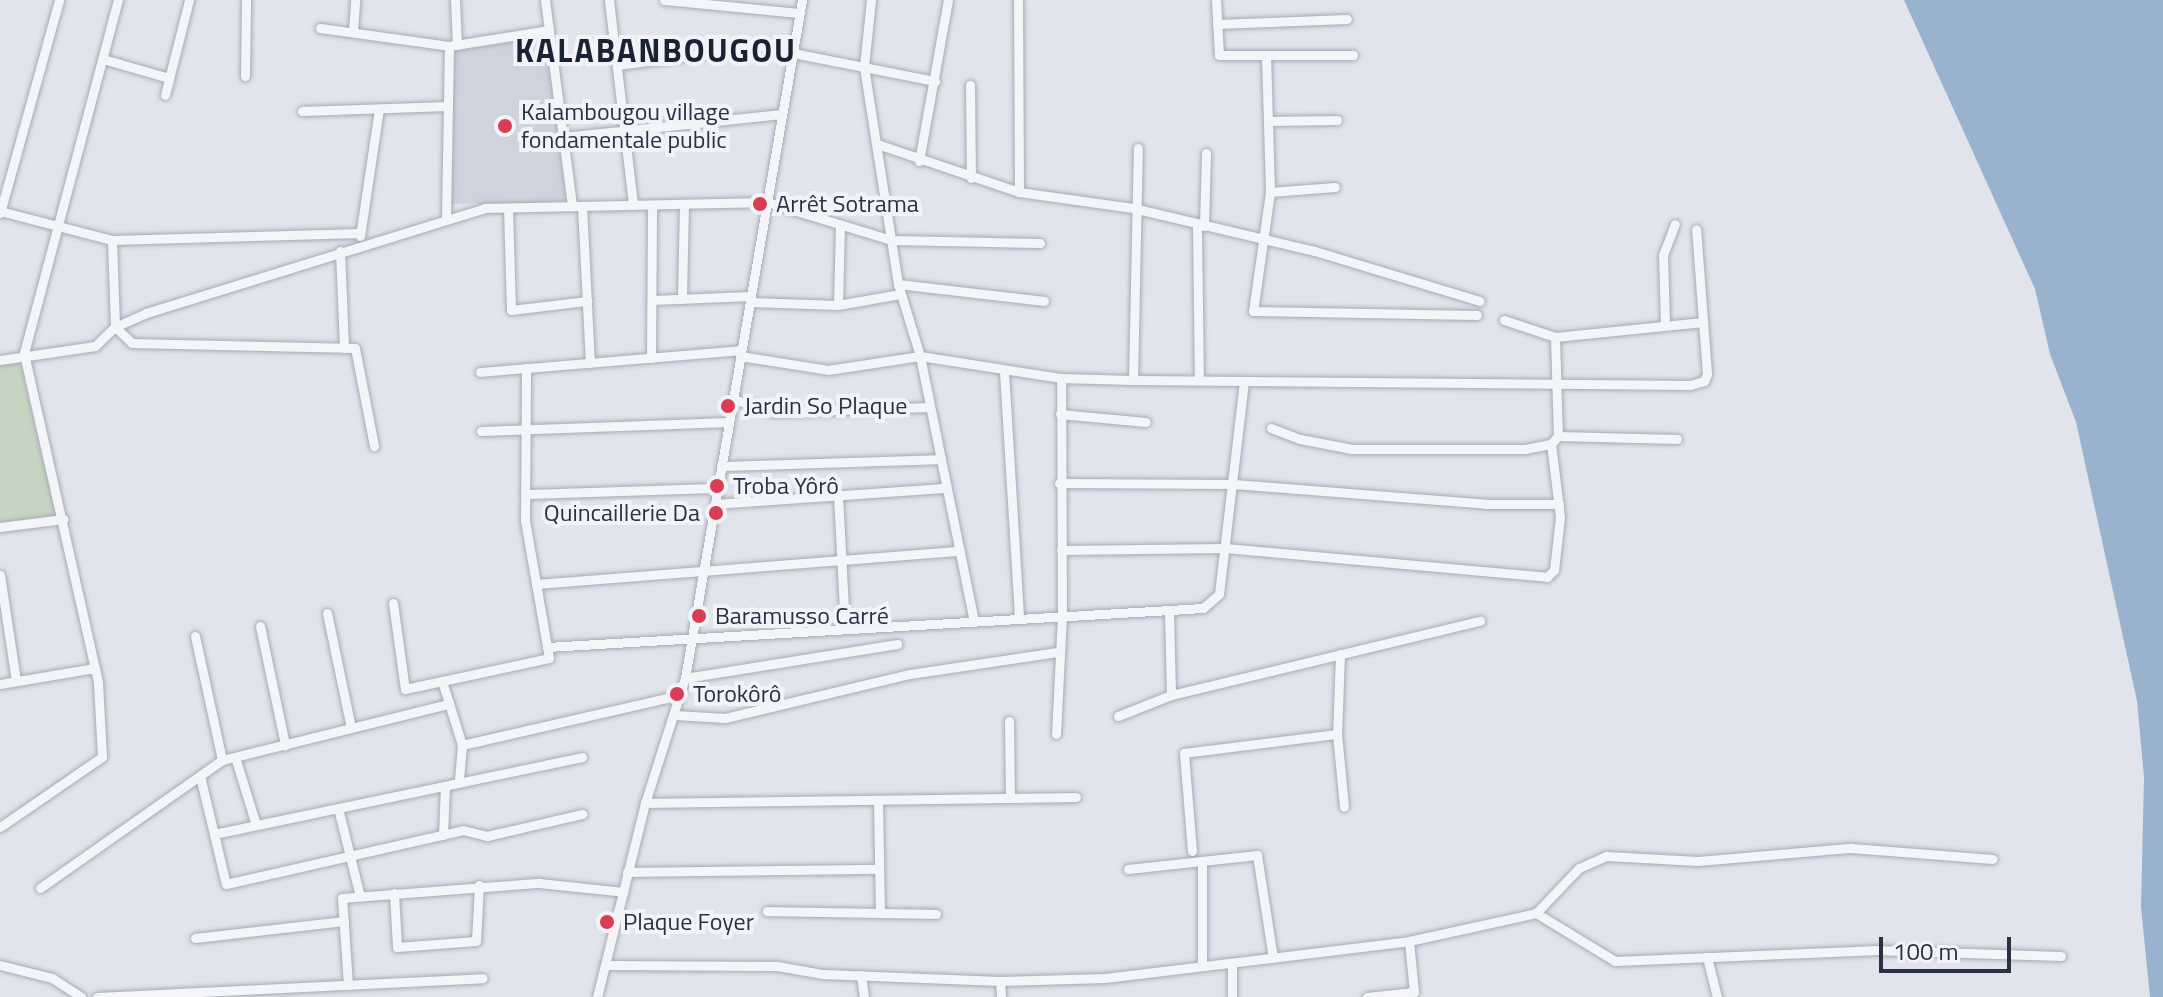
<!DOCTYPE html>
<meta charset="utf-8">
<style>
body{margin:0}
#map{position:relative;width:2163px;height:997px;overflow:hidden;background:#e1e4eb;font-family:"Titillium Web",sans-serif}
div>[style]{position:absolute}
.built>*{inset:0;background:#cfd3dd}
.green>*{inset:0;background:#c6d5c1}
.water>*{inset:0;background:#99b2cd}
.roads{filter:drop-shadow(0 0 2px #a6abb6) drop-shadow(0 0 2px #a6abb6)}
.minor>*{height:9px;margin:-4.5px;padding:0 4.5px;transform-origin:4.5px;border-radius:4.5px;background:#f4f5f8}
.dots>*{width:22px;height:22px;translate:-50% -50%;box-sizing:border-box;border:4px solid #f1f3f8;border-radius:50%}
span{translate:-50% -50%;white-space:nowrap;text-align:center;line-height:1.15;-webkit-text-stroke:8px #f1f3f8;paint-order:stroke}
.poi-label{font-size:24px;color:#283244}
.left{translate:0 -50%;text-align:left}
.right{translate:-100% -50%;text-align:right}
.district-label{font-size:32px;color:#1a2334;font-weight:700;letter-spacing:2px}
.scale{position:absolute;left:1879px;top:937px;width:132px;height:36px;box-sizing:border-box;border:4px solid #283244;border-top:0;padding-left:10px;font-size:24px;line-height:28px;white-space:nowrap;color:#283244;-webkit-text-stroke:6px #f1f3f8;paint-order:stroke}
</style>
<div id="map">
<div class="built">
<div style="clip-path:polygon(545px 37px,566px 202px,451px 204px,455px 51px)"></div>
</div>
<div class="green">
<div style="clip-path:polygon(19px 357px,56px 516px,0 523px,0 364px)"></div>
</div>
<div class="water">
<div style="clip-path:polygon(1904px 0,2163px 0,2163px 997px,2150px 997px,2141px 907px,2144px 777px,2137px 701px,2076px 422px,2050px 354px,2035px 289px)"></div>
</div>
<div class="roads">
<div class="minor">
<div style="left:455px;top:0;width:45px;rotate:87.5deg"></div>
<div style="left:545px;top:0;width:208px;rotate:82.5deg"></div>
<div style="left:609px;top:0;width:206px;rotate:83.3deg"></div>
<div style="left:664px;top:0;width:136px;rotate:5.5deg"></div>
<div style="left:871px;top:0;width:67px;rotate:96deg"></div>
<div style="left:864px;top:67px;width:220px;rotate:81.1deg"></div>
<div style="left:898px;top:284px;width:75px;rotate:73deg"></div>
<div style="left:920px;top:356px;width:270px;rotate:78.5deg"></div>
<div style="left:1018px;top:0;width:192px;rotate:89.7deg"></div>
<div style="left:1216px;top:0;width:55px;rotate:86.9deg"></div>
<div style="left:1219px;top:55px;width:134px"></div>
<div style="left:1217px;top:24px;width:130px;rotate:-2.2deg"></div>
<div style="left:320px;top:28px;width:130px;rotate:7.9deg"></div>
<div style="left:449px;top:46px;width:101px;rotate:-9.1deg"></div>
<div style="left:353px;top:32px;width:32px;rotate:-86deg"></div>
<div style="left:793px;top:53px;width:145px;rotate:11.2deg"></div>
<div style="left:1266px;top:55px;width:137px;rotate:88.3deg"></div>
<div style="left:1270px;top:192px;width:120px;rotate:98.1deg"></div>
<div style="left:1253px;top:311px;width:224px;rotate:1deg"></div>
<div style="left:103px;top:59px;width:69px;rotate:16.1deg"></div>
<div style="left:617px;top:65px;width:178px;rotate:-7.4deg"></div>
<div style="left:245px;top:76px;width:76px;rotate:-89.2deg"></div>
<div style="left:970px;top:85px;width:93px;rotate:89.4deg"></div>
<div style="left:165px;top:95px;width:98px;rotate:-75.8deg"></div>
<div style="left:302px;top:111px;width:146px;rotate:-2deg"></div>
<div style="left:1269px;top:121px;width:68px;rotate:-0.8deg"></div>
<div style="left:563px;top:137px;width:220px;rotate:-6deg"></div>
<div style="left:877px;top:144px;width:150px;rotate:18.7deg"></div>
<div style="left:1019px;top:192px;width:115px;rotate:8deg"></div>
<div style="left:1133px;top:208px;width:187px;rotate:13.3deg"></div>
<div style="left:1315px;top:251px;width:172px;rotate:16.9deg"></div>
<div style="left:919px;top:161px;width:164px;rotate:-79.8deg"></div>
<div style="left:1270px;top:192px;width:65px;rotate:-4.4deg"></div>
<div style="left:582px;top:206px;width:157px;rotate:87.1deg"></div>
<div style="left:508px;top:208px;width:102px;rotate:88.3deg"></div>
<div style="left:511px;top:310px;width:77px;rotate:-6.8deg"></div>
<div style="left:0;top:211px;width:116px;rotate:14.5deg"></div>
<div style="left:112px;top:240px;width:248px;rotate:-1.6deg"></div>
<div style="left:0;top:213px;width:221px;rotate:-74.5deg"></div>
<div style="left:446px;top:217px;width:171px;rotate:-89deg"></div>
<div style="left:1197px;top:225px;width:155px;rotate:89.3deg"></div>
<div style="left:1204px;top:226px;width:73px;rotate:-88.4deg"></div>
<div style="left:360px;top:236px;width:128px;rotate:-81.5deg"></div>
<div style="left:112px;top:240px;width:87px;rotate:88deg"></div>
<div style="left:115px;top:327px;width:23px;rotate:43deg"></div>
<div style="left:132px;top:343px;width:223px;rotate:1.3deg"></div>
<div style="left:355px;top:348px;width:100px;rotate:79deg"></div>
<div style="left:340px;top:251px;width:97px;rotate:87.6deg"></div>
<div style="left:898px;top:284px;width:147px;rotate:6.6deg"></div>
<div style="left:682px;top:299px;width:95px;rotate:-88.8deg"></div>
<div style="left:652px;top:300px;width:99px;rotate:-2.3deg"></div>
<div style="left:750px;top:302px;width:88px;rotate:2deg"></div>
<div style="left:838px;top:305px;width:63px;rotate:-10.1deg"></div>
<div style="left:838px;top:305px;width:80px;rotate:-88.6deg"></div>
<div style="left:1504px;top:320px;width:54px;rotate:18.4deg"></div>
<div style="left:1555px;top:337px;width:99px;rotate:88.3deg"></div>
<div style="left:1558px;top:436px;width:119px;rotate:1.4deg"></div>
<div style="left:1665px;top:325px;width:70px;rotate:-91.6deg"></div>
<div style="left:1663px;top:255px;width:33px;rotate:-69deg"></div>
<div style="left:1555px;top:337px;width:149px;rotate:-5.8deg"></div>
<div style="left:740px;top:356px;width:89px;rotate:9deg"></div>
<div style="left:828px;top:370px;width:93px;rotate:-8.7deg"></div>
<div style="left:920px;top:356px;width:143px;rotate:8.9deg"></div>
<div style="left:1061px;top:378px;width:72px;rotate:1.6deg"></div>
<div style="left:1133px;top:380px;width:557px;rotate:0.51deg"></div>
<div style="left:1690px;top:385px;width:15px;rotate:-16deg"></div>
<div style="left:1704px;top:381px;width:8px;rotate:-67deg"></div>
<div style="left:1707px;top:374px;width:145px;rotate:-94.3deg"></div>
<div style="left:651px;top:358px;width:153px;rotate:-89.6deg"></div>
<div style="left:0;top:360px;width:96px;rotate:-8.4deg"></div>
<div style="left:95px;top:346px;width:28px;rotate:-44deg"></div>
<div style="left:115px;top:327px;width:34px;rotate:-24deg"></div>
<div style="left:146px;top:313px;width:355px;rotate:-17.2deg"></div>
<div style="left:485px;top:208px;width:282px;rotate:-1.2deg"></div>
<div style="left:767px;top:202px;width:130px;rotate:17deg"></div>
<div style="left:891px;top:240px;width:149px;rotate:1.2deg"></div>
<div style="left:1004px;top:371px;width:248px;rotate:86.5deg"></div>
<div style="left:480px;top:372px;width:262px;rotate:-4.8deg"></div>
<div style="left:1133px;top:380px;width:232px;rotate:-88.8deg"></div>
<div style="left:733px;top:399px;width:42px;rotate:18deg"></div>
<div style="left:773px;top:412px;width:157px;rotate:-1.8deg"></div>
<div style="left:1060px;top:414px;width:86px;rotate:5.3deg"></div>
<div style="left:1271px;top:428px;width:31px;rotate:21deg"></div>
<div style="left:1300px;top:439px;width:53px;rotate:10.9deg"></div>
<div style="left:1352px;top:449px;width:173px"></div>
<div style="left:1525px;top:449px;width:26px;rotate:-11deg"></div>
<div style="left:1551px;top:444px;width:11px;rotate:-49deg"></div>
<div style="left:481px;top:431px;width:248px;rotate:-2.1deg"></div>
<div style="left:721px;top:466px;width:220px;rotate:-1.8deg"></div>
<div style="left:1059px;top:483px;width:175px;rotate:0.3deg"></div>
<div style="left:1234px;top:484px;width:253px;rotate:4.5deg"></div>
<div style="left:1486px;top:504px;width:73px"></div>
<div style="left:525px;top:494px;width:192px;rotate:-1.8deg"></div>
<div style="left:838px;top:495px;width:132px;rotate:87deg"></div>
<div style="left:715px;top:504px;width:232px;rotate:-4deg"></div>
<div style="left:0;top:527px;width:64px;rotate:-7.1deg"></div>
<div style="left:1061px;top:550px;width:164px;rotate:-0.7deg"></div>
<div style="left:1225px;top:548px;width:323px;rotate:5.1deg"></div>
<div style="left:1547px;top:577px;width:10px;rotate:-45deg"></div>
<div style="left:1554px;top:570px;width:53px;rotate:-83.5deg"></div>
<div style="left:1560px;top:517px;width:74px;rotate:-97deg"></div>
<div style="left:0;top:575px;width:107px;rotate:81.4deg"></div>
<div style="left:536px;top:584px;width:425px;rotate:-4.5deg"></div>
<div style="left:393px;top:603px;width:87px;rotate:82.1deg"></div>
<div style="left:405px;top:689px;width:147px;rotate:-12.1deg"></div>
<div style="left:549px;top:658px;width:140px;rotate:-99.9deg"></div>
<div style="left:525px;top:520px;width:152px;rotate:-89.6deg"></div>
<div style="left:327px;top:613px;width:117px;rotate:78.2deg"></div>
<div style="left:1169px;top:613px;width:82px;rotate:88.6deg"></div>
<div style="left:260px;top:626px;width:122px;rotate:78.1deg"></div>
<div style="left:195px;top:636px;width:127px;rotate:77.7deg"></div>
<div style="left:547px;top:647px;width:657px;rotate:-3.4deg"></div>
<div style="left:1203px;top:608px;width:21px;rotate:-41deg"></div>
<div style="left:1219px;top:594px;width:213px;rotate:-83.3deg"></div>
<div style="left:1340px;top:654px;width:80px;rotate:92.1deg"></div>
<div style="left:1337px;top:734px;width:73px;rotate:84.5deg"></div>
<div style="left:685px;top:678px;width:215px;rotate:-9.1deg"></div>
<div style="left:442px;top:681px;width:67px;rotate:72.6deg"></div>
<div style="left:462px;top:745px;width:38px;rotate:95deg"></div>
<div style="left:0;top:684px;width:96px;rotate:-9.6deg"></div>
<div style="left:675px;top:715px;width:50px;rotate:3.4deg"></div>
<div style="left:725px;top:718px;width:190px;rotate:-13.4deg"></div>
<div style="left:910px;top:674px;width:149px;rotate:-8.5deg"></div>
<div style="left:1118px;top:716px;width:57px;rotate:-21.6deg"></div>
<div style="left:1171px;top:695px;width:318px;rotate:-13.5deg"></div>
<div style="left:1009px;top:721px;width:77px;rotate:89.3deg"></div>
<div style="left:1056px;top:734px;width:117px;rotate:-87.1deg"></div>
<div style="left:1062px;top:617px;width:239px;rotate:-90.2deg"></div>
<div style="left:462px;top:745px;width:224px;rotate:-12.9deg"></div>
<div style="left:235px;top:757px;width:71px;rotate:72.8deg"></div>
<div style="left:200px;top:776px;width:111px;rotate:76.5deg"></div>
<div style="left:226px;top:884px;width:243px;rotate:-12.8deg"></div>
<div style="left:463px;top:830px;width:25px;rotate:14deg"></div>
<div style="left:487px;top:836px;width:98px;rotate:-13deg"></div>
<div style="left:878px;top:800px;width:113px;rotate:89deg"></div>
<div style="left:645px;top:803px;width:431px;rotate:-0.8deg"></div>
<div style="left:338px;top:808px;width:91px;rotate:76deg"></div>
<div style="left:0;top:827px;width:124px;rotate:-34.5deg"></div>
<div style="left:102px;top:757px;width:75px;rotate:-93.1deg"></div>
<div style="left:98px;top:682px;width:337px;rotate:-102.7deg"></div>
<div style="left:24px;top:353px;width:365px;rotate:-75.1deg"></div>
<div style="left:214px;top:834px;width:376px;rotate:-11.8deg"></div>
<div style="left:443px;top:835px;width:49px;rotate:-87.7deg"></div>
<div style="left:1192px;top:851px;width:98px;rotate:-94.7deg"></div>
<div style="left:1184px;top:753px;width:154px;rotate:-7.1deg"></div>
<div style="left:1202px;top:861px;width:105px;rotate:90deg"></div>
<div style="left:1128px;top:869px;width:130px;rotate:-6.2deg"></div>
<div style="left:1257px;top:855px;width:104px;rotate:81.2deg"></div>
<div style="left:627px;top:872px;width:252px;rotate:-0.7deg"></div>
<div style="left:40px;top:888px;width:223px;rotate:-35.1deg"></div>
<div style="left:222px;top:760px;width:234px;rotate:-13.9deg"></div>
<div style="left:394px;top:893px;width:54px;rotate:86.8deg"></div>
<div style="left:397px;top:947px;width:79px;rotate:-4.3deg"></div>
<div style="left:476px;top:941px;width:56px;rotate:-86.9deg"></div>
<div style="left:767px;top:911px;width:169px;rotate:1deg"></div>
<div style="left:1536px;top:913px;width:92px;rotate:31.3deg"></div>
<div style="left:1615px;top:961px;width:258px;rotate:-2.4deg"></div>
<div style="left:1873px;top:950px;width:188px;rotate:1.8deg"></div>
<div style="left:195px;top:938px;width:150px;rotate:-6.5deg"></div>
<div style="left:1707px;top:957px;width:41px;rotate:76deg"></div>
<div style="left:1232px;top:963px;width:34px;rotate:90deg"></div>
<div style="left:0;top:965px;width:54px;rotate:14deg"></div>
<div style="left:52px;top:978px;width:35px;rotate:33deg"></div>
<div style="left:608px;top:965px;width:169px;rotate:0.3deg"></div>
<div style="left:777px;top:966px;width:47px;rotate:9.9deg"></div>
<div style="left:823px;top:974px;width:177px;rotate:2.3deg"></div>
<div style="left:1000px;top:981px;width:105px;rotate:-1.6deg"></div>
<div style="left:1105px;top:978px;width:306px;rotate:-6.9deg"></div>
<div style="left:1409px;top:941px;width:130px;rotate:-12.4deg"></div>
<div style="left:1536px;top:913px;width:62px;rotate:-46.3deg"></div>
<div style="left:1579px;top:868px;width:30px;rotate:-24deg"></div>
<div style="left:1606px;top:856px;width:92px;rotate:3.1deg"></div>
<div style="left:1698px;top:861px;width:154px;rotate:-4.9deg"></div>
<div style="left:1851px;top:848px;width:142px;rotate:4.4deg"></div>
<div style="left:861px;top:975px;width:22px;rotate:82deg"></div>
<div style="left:1000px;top:981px;width:16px;rotate:86deg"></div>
<div style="left:348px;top:985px;width:87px;rotate:-93.9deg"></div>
<div style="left:342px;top:898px;width:198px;rotate:-4.4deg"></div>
<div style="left:539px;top:883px;width:85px;rotate:6deg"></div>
<div style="left:97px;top:997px;width:386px;rotate:-2.8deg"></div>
<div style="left:597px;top:997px;width:200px;rotate:-76.1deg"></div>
<div style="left:645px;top:803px;width:131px;rotate:-72.3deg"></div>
<div style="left:685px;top:678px;width:688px;rotate:-80.21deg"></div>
<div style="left:1367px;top:997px;width:47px;rotate:-6.1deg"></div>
<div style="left:1414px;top:992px;width:51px;rotate:-95.6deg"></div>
</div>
</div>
<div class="dots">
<div style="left:505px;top:126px;background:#d83d53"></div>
<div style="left:760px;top:204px;background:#d83d53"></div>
<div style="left:728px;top:406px;background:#d83d53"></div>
<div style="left:717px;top:486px;background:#d83d53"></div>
<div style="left:716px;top:513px;background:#d83d53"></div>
<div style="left:699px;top:616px;background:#d83d53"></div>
<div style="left:677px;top:694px;background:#d83d53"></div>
<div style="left:607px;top:922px;background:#d83d53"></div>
</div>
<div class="poi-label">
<span class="left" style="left:521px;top:126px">Kalambougou village<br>fondamentale public</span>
<span class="left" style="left:776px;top:204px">Arrêt Sotrama</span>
<span class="left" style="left:744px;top:406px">Jardin So Plaque</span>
<span class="left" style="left:733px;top:486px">Troba Yôrô</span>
<span class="right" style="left:700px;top:513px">Quincaillerie Da</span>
<span class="left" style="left:715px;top:616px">Baramusso Carré</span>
<span class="left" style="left:693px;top:694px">Torokôrô</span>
<span class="left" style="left:623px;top:922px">Plaque Foyer</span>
</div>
<div class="district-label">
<span style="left:656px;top:50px">KALABANBOUGOU</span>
</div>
<div class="scale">100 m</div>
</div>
